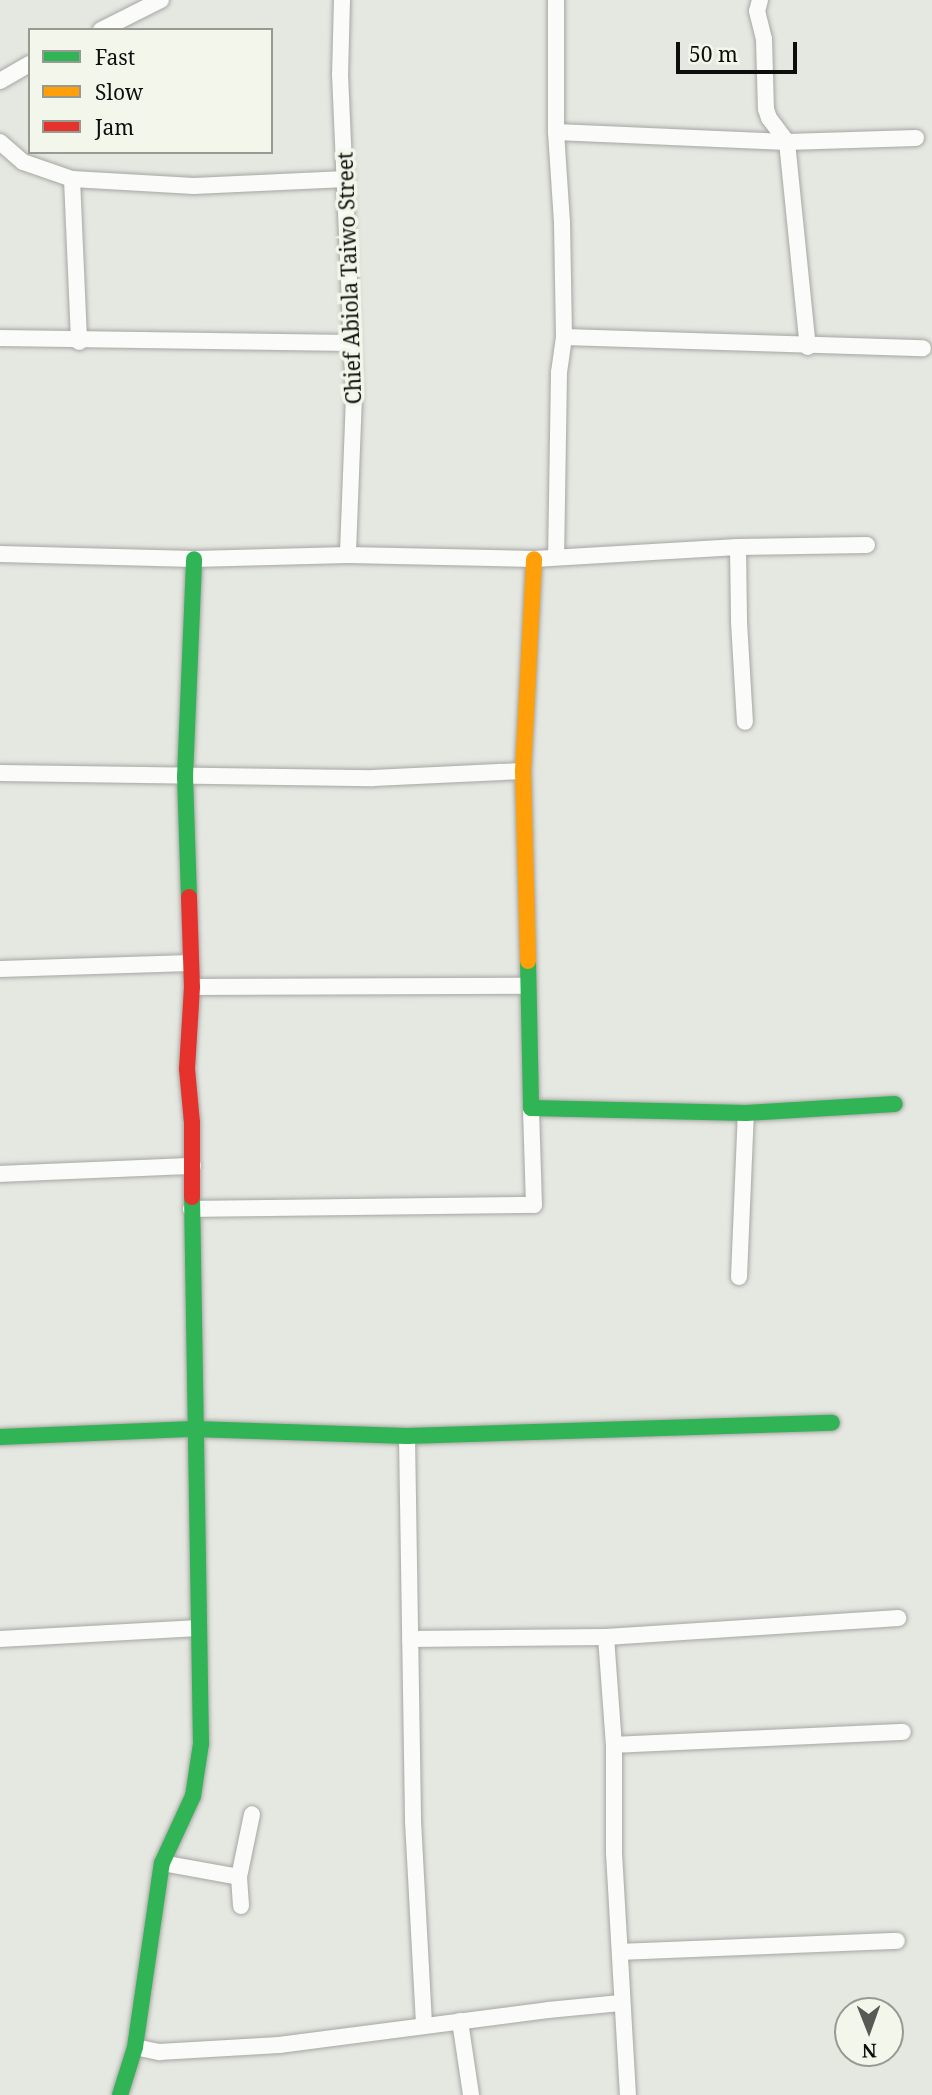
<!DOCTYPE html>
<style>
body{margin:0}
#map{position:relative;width:932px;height:2095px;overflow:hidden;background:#e5e7e1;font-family:"Noto Serif",serif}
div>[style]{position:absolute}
.roads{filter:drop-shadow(0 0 2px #a6a7a3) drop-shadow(0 0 2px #a6a7a3)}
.street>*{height:16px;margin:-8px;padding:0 8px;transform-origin:8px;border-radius:8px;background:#fbfbfa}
.fast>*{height:16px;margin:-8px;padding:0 8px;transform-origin:8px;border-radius:8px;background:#30b455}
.slow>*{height:16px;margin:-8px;padding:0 8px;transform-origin:8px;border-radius:8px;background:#ff9f0a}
.jam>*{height:16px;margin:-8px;padding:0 8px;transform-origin:8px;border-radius:8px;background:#e5322d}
span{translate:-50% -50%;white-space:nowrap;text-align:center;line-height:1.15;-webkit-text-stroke:7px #f3f7eb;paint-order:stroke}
.street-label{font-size:21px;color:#0d0e0b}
.legend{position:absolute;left:28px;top:28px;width:245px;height:126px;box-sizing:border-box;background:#f3f7eb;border:2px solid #979a91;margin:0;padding:9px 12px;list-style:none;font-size:21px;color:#0d0e0b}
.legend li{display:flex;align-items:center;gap:14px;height:35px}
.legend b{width:35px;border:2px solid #979a91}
.north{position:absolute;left:834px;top:1997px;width:70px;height:70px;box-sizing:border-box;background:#f3f7eb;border:2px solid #979a91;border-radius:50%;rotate:179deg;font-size:19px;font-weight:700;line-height:28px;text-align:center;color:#0d0e0b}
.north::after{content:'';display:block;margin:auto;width:24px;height:32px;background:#595a56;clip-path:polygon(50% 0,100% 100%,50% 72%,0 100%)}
.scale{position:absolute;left:676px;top:42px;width:121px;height:32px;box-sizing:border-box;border:4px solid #0d0e0b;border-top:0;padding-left:9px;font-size:21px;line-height:24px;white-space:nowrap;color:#0d0e0b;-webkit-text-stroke:5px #f3f7eb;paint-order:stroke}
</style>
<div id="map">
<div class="roads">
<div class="street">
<div style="left:342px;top:0;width:74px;rotate:91.5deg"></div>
<div style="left:340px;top:74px;width:322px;rotate:87.5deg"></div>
<div style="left:354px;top:396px;width:159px;rotate:92.2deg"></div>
<div style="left:556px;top:0;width:132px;rotate:90deg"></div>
<div style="left:556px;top:132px;width:90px;rotate:86.2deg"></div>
<div style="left:562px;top:222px;width:115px;rotate:89deg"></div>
<div style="left:564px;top:337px;width:35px;rotate:98deg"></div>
<div style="left:559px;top:372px;width:183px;rotate:90.9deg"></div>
<div style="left:760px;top:0;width:11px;rotate:105deg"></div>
<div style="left:757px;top:11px;width:29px;rotate:76deg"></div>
<div style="left:764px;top:39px;width:70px;rotate:88.4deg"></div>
<div style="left:766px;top:109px;width:9px;rotate:72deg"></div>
<div style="left:769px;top:118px;width:30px;rotate:53deg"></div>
<div style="left:787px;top:142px;width:206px;rotate:84.2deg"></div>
<div style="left:101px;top:30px;width:67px;rotate:-26.6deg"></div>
<div style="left:0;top:81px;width:34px;rotate:-30deg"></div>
<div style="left:556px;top:132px;width:231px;rotate:2.5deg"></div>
<div style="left:787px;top:142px;width:129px;rotate:-1.8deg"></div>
<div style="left:0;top:142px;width:30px;rotate:41deg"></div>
<div style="left:23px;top:162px;width:52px;rotate:19.1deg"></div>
<div style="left:72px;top:179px;width:122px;rotate:3.3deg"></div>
<div style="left:194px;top:186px;width:152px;rotate:-2.6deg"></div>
<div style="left:72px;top:179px;width:163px;rotate:87.5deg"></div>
<div style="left:564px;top:337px;width:359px;rotate:1.8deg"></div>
<div style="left:0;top:338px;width:351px;rotate:0.8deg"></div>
<div style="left:738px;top:547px;width:75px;rotate:89.2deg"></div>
<div style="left:739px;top:622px;width:100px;rotate:86.6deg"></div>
<div style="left:0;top:554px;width:194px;rotate:1.5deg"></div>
<div style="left:194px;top:559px;width:154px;rotate:-1.5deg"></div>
<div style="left:348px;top:555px;width:186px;rotate:1.2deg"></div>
<div style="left:534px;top:559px;width:204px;rotate:-3.4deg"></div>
<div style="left:738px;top:547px;width:129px;rotate:-0.9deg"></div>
<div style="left:0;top:773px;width:373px;rotate:0.8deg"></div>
<div style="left:373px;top:778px;width:150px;rotate:-2.7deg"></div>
<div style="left:0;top:969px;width:191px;rotate:-1.8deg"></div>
<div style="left:192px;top:987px;width:334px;rotate:-0.2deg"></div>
<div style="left:0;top:1174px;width:193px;rotate:-2.4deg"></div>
<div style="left:191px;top:1209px;width:343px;rotate:-0.7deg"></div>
<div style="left:534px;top:1205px;width:97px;rotate:-91.8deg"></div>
<div style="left:739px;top:1277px;width:164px;rotate:-87.6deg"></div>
<div style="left:407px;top:1436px;width:385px;rotate:89.1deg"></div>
<div style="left:413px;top:1821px;width:205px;rotate:86.9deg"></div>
<div style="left:606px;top:1637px;width:108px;rotate:85.8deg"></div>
<div style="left:614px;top:1745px;width:108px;rotate:90deg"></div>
<div style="left:614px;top:1853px;width:242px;rotate:86.7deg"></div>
<div style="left:0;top:1639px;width:199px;rotate:-3.2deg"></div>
<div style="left:410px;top:1639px;width:196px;rotate:-0.6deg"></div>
<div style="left:606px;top:1637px;width:293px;rotate:-3.7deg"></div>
<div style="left:614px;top:1745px;width:289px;rotate:-2.6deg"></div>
<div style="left:162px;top:1863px;width:78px;rotate:10.3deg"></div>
<div style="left:239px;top:1877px;width:29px;rotate:86deg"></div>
<div style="left:239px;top:1877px;width:64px;rotate:-78.3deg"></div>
<div style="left:620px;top:1952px;width:277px;rotate:-2.3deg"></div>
<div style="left:460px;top:2021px;width:75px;rotate:81.5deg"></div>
<div style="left:135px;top:2047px;width:25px;rotate:12deg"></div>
<div style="left:159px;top:2052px;width:120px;rotate:-3.3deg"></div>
<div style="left:279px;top:2045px;width:271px;rotate:-7.4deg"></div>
<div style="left:548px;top:2010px;width:73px;rotate:-5.5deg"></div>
</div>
<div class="fast">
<div style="left:189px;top:897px;width:120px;rotate:-91.9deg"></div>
<div style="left:185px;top:777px;width:218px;rotate:-87.6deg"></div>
<div style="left:528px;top:961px;width:147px;rotate:88.8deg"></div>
<div style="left:531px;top:1108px;width:215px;rotate:1.3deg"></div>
<div style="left:746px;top:1113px;width:149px;rotate:-3.5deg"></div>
<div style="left:0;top:1437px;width:194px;rotate:-2.4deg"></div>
<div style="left:194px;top:1429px;width:213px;rotate:1.9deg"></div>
<div style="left:407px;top:1436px;width:425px;rotate:-1.8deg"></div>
<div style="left:120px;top:2095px;width:50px;rotate:-72.6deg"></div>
<div style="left:135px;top:2047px;width:186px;rotate:-81.7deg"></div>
<div style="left:162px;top:1863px;width:74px;rotate:-65.2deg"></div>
<div style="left:193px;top:1796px;width:53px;rotate:-81.3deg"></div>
<div style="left:201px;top:1744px;width:547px;rotate:-90.94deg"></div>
</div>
<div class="slow">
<div style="left:528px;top:961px;width:190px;rotate:-91.5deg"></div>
<div style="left:523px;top:771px;width:212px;rotate:-87deg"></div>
</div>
<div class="jam">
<div style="left:189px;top:897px;width:90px;rotate:88.1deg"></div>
<div style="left:192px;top:987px;width:82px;rotate:93.5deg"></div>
<div style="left:187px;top:1069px;width:54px;rotate:84.7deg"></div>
<div style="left:192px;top:1123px;width:74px;rotate:90deg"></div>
</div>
</div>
<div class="street-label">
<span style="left:349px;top:278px;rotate:-92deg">Chief Abiola Taiwo Street</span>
</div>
<ul class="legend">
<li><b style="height:9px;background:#30b455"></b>Fast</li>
<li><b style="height:9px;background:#ff9f0a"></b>Slow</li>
<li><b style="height:9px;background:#e5322d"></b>Jam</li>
</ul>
<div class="north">N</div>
<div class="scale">50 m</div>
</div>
